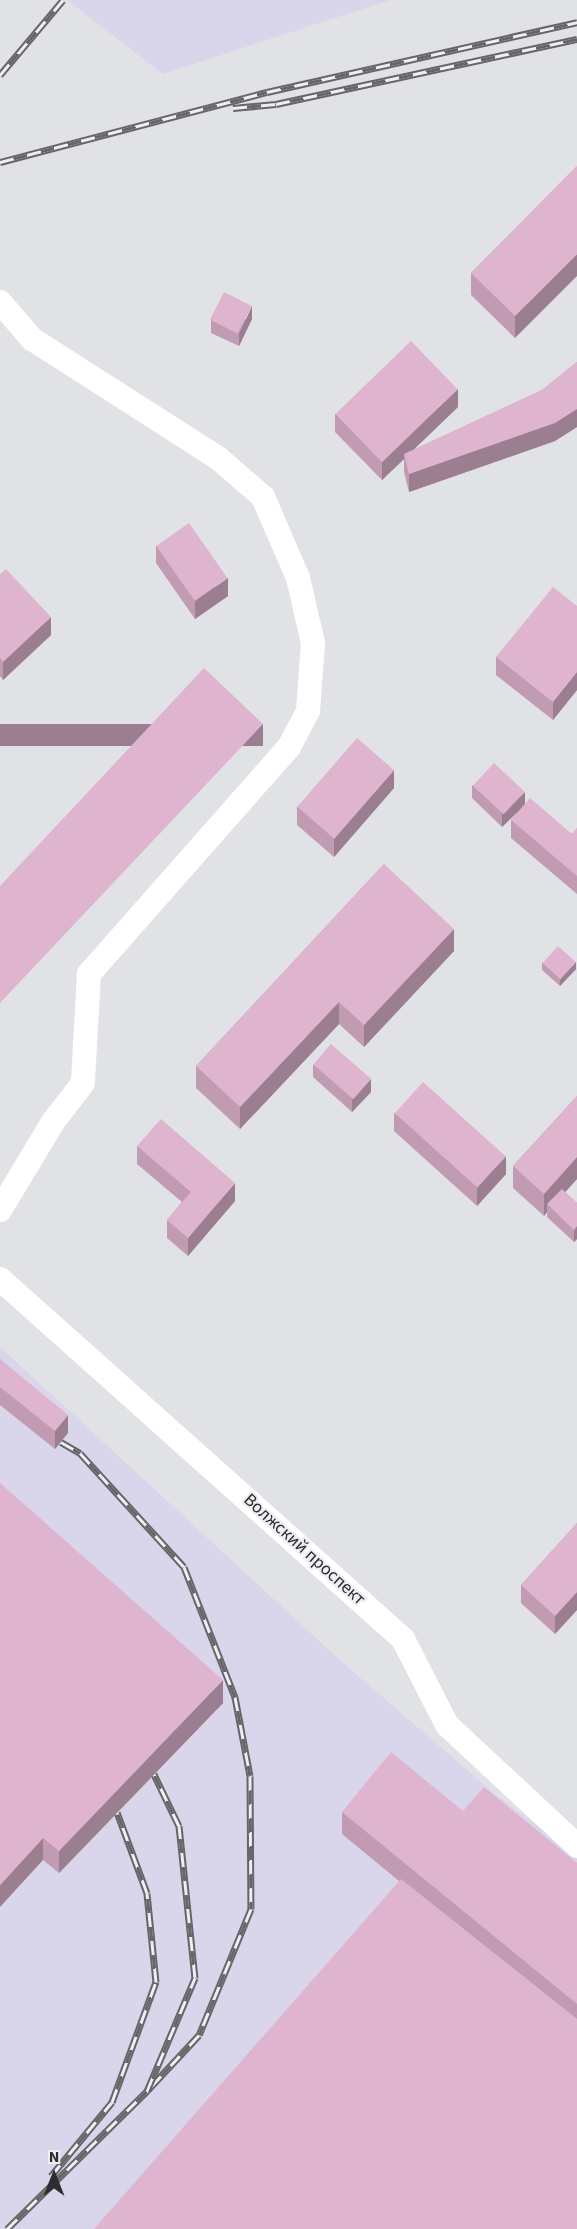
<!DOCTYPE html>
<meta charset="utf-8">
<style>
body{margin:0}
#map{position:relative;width:577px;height:2229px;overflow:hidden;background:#e1e2e6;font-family:"Source Sans 3",sans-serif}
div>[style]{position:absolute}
.industrial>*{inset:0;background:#d9d5eb}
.minor>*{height:24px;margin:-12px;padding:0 12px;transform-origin:12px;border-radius:12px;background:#fff}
.rail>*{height:7px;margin-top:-3.5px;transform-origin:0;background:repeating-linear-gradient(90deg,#efeff3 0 14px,#666669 0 28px);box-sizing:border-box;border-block:2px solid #666669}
.wall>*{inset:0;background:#c09bb2}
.shaded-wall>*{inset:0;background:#9c7e91;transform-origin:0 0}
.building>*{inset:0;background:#dfb4cf;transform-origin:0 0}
span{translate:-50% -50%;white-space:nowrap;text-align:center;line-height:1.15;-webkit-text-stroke:4.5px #efeff3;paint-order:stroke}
.street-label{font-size:18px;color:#2d2d2f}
.north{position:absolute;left:24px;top:2145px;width:60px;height:60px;-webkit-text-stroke:4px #efeff3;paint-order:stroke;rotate:0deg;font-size:16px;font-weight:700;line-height:24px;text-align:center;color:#2d2d2f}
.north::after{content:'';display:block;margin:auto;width:21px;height:27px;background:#2d2d2f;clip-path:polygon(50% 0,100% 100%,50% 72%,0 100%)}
</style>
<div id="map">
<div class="industrial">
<div style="clip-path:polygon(67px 0,390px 0,163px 74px)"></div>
<div style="clip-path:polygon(0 1347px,342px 1662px,496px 1795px,577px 1855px,577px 2229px,0 2229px)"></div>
</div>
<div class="minor">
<div style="left:0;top:302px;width:49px;rotate:49.1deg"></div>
<div style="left:32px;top:339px;width:221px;rotate:32.6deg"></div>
<div style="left:218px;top:458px;width:60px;rotate:40.9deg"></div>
<div style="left:263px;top:497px;width:88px;rotate:66.6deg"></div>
<div style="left:298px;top:578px;width:67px;rotate:77deg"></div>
<div style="left:313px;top:643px;width:68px;rotate:94.2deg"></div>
<div style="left:308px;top:711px;width:41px;rotate:117.8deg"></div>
<div style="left:289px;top:747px;width:303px;rotate:131.4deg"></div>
<div style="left:89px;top:974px;width:109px;rotate:93.2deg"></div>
<div style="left:83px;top:1083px;width:49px;rotate:127.6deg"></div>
<div style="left:53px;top:1122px;width:103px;rotate:121.1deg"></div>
<div style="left:0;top:1279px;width:540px;rotate:41.77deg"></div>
<div style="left:403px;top:1639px;width:97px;rotate:62.9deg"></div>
<div style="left:447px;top:1725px;width:178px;rotate:42.9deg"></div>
</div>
<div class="rail">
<div style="left:0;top:75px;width:98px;rotate:-50deg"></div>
<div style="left:233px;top:108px;width:43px;rotate:-5.3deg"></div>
<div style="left:276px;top:104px;width:308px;rotate:-12.2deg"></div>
<div style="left:0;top:162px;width:276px;rotate:-14.7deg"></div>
<div style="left:267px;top:92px;width:318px;rotate:-12.7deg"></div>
<div style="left:61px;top:1442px;width:22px;rotate:30deg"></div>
<div style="left:80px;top:1453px;width:154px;rotate:47.6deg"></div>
<div style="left:184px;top:1567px;width:140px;rotate:68.6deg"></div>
<div style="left:235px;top:1697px;width:80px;rotate:79.2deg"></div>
<div style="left:250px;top:1776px;width:133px;rotate:89.6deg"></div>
<div style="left:251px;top:1909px;width:136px;rotate:112.4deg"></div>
<div style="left:199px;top:2035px;width:76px;rotate:132.9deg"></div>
<div style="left:51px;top:2176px;width:96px;rotate:-50.5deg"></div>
<div style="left:112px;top:2102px;width:128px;rotate:-69.9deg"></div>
<div style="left:156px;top:1982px;width:89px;rotate:-95.8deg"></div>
<div style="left:147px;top:1893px;width:86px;rotate:-110.3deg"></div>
<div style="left:7px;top:2229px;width:197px;rotate:-44.6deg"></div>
<div style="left:147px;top:2091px;width:123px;rotate:-67deg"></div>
<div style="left:195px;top:1978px;width:153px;rotate:-96deg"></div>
<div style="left:179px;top:1826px;width:58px;rotate:-115.7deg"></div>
</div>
<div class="wall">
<div style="clip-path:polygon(577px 166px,515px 338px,471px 295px,471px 273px)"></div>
<div style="clip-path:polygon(252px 319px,239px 346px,211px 333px,211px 320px)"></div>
<div style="clip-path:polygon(577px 362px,577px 427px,555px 441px,409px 492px,404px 472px,404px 459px,382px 480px,335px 432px,335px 414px,458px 407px,413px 450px,542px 390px)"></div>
<div style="clip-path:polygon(156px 545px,228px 596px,195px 619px,156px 563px)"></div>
<div style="clip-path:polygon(0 574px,51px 635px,3px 680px,0 676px)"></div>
<div style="clip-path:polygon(577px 606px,577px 690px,553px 720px,496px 675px,496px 657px)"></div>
<div style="clip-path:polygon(472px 785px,525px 805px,572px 834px,577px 828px,577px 894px,511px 838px,511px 820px,523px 806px,502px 827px,472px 798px)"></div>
<div style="clip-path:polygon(394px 788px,334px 857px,297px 825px,297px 807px)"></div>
<div style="clip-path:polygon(384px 864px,454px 951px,364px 1047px,339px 1024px,240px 1129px,196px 1088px,196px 1066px)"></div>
<div style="clip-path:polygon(542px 963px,576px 969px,560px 986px,542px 970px)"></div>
<div style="clip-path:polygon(313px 1064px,371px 1092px,352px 1112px,313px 1077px)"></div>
<div style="clip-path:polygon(577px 1096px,577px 1179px,565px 1192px,577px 1203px,577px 1239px,574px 1242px,547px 1217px,547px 1212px,544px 1216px,513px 1188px,513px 1166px)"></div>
<div style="clip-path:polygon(394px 1113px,506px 1174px,477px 1206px,394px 1131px)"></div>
<div style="clip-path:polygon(137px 1146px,235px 1201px,188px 1256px,167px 1238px,167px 1220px,182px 1202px,137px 1164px)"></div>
<div style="clip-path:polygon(0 1359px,68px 1433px,55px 1449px,0 1405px)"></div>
<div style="clip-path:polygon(0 1483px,223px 1703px,59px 1873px,43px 1860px)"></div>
<div style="clip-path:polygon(577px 1523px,577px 1610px,555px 1634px,521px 1603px,521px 1585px)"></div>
<div style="clip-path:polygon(463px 1811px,577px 1863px,577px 2229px,399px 1881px,342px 1834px,342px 1812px)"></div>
</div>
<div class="shaded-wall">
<div style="clip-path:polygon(577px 254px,577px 276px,515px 338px,515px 316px)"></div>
<div style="clip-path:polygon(252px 306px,252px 319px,239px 346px,239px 334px)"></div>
<div style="clip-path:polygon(458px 389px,458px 407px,405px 458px,404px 454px,404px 459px,382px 480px,382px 462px)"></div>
<div style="clip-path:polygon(577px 409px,577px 427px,555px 441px,409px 492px,409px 474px)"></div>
<div style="clip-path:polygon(228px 578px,228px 596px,195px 619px,195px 601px)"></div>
<div style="clip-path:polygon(51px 617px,51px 635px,3px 680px,3px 662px)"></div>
<div style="clip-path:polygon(577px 672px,577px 690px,553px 720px,553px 702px)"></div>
<div style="left:263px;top:724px;width:22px;height:383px;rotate:90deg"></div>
<div style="clip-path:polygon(394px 770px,394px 788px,334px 857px,334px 839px)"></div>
<div style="clip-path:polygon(525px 792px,525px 805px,502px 827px,502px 814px)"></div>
<div style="clip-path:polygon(454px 929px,454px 951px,364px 1047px,364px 1025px)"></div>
<div style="clip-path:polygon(576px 962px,576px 969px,560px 986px,560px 979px)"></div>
<div style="clip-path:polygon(339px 1002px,339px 1024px,240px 1129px,240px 1107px)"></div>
<div style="clip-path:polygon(371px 1079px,371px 1092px,352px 1112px,352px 1099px)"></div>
<div style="clip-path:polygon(506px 1156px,506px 1174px,477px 1206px,477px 1188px)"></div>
<div style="clip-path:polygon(577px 1157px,577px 1179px,551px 1208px,547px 1204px,547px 1212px,544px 1216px,544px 1194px)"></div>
<div style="clip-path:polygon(235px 1183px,235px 1201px,188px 1256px,188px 1238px)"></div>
<div style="clip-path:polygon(577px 1226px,577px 1239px,574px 1242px,574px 1230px)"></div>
<div style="clip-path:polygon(68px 1415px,68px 1433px,55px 1449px,55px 1431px)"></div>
<div style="clip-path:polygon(577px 1592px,577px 1610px,555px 1634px,555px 1616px)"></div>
<div style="clip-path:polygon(223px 1680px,223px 1703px,59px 1873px,59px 1851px)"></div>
<div style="clip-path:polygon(43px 1838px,43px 1860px,0 1907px,0 1885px)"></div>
</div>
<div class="building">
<div style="clip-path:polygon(577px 166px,577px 254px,515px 316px,471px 273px)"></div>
<div style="left:224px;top:292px;width:31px;height:31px;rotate:27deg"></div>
<div style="left:411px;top:341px;width:67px;height:105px;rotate:46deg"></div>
<div style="clip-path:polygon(577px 362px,577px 409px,555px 423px,409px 474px,404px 454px,542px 390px)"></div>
<div style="left:189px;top:523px;width:67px;height:40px;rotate:55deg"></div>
<div style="clip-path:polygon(6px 569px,51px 617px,3px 662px,0 658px,0 574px)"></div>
<div style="clip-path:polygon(553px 587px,577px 606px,577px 672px,553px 702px,496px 657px)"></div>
<div style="clip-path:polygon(204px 668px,263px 724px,0 1003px,0 886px)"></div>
<div style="left:357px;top:738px;width:49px;height:91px;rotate:41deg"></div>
<div style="left:494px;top:763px;width:42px;height:31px;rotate:43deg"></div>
<div style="clip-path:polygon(530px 798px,572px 834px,577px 828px,577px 876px,511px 820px)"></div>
<div style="clip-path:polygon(384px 864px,454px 929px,364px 1025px,339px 1002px,240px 1107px,196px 1066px)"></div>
<div style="left:558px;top:946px;width:24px;height:23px;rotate:42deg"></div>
<div style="left:331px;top:1044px;width:53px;height:27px;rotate:41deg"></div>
<div style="left:423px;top:1082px;width:111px;height:42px;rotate:42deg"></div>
<div style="clip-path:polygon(577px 1096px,577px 1157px,544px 1194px,513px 1166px)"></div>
<div style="clip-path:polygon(161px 1119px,235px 1183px,188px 1238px,167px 1220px,191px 1192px,137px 1146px)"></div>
<div style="clip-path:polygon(562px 1189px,577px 1203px,577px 1226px,574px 1230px,547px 1204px)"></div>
<div style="clip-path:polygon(0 1359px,68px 1415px,55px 1431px,0 1387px)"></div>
<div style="clip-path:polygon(0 1483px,223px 1680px,59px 1851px,43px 1838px,0 1885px)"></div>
<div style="clip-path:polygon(577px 1523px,577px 1592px,555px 1616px,521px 1585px)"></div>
<div style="clip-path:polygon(391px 1752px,463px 1811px,484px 1787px,577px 1863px,577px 2004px,342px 1812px)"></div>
<div style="clip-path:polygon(401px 1879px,577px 2019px,577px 2229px,94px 2229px)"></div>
</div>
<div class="street-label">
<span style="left:304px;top:1550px;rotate:42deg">Волжский проспект</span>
</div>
<div class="north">N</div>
</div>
